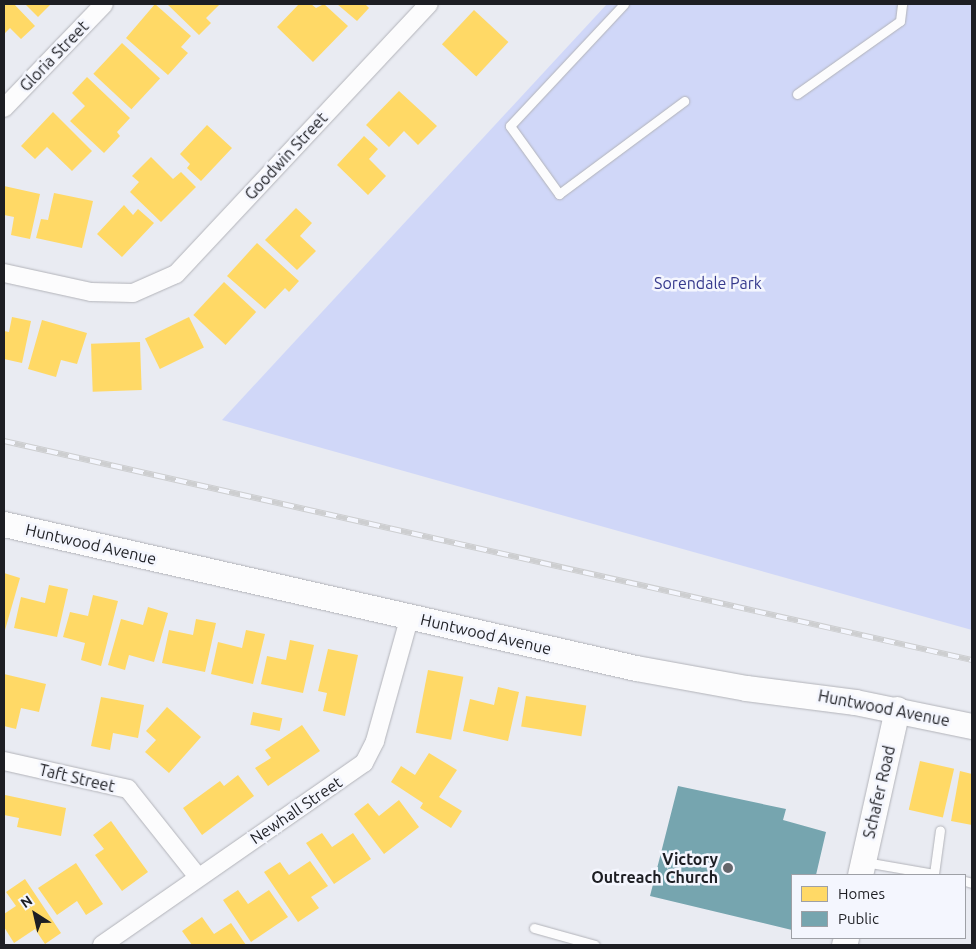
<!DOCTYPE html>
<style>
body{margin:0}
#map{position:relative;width:976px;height:949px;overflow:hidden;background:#e9ebf2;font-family:Ubuntu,sans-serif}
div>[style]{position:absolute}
.green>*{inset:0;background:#d0d7f8}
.homes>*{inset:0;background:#ffd966;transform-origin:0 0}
.public>*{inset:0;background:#76a5af}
.roads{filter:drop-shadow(0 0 1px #b2b3b9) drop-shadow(0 0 1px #b2b3b9)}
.lane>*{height:9px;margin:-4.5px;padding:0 4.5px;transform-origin:4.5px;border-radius:4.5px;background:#fcfcfd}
.street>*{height:18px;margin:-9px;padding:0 9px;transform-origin:9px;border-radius:9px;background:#fcfcfd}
.secondary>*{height:25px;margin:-12.5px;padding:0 12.5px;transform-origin:12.5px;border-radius:12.5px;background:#fcfcfd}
.rail>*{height:5.5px;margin-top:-2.75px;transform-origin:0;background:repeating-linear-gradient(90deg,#f4f6fe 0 11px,#cdced0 0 22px);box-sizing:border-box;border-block:1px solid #cdced0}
.dots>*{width:14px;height:14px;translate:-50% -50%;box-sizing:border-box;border:2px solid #f4f6fe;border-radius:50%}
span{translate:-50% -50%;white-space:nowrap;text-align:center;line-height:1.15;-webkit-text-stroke:5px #f4f6fe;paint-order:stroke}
.street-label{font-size:16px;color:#1d1e23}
.park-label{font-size:16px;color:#363a8d}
.poi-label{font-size:16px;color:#1d1e23;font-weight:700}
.right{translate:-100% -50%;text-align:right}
.frame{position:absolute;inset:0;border:5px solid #1d1e23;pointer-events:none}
.legend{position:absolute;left:791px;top:874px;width:175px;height:65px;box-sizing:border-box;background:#f4f6fe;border:1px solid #9ea0a6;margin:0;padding:6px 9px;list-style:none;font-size:15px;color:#1d1e23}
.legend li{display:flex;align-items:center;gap:10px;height:25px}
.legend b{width:25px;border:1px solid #9ea0a6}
.north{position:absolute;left:10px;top:889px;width:50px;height:50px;-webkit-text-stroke:4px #f4f6fe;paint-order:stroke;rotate:325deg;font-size:14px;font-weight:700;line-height:20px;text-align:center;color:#1d1e23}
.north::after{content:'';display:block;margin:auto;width:18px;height:22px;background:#1d1e23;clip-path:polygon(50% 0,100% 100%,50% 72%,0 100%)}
</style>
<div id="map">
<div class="green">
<div style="clip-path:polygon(607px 4px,972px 4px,972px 630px,222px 420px)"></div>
</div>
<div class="homes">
<div style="clip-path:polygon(4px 4px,14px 4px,35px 26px,21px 39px,10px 28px,4px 34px)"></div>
<div style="clip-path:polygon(25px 4px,51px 4px,38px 17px)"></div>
<div style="clip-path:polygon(155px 4px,191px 36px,181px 47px,188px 53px,168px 75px,126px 38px)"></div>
<div style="clip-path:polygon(167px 4px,220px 4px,206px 18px,211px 23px,199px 35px)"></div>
<div style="clip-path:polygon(299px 4px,311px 4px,316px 8px,324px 4px,348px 26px,313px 62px,277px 27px)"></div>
<div style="clip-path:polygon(337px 4px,365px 4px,369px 8px,357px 21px)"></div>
<div style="left:474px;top:10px;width:47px;height:47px;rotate:43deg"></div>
<div style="left:122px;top:43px;width:52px;height:42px;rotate:43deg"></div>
<div style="clip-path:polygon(87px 77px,130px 118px,117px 132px,120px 136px,104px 153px,70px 121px,85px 106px,72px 93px)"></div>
<div style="clip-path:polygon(399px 91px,437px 126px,418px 145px,404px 131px,389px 147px,366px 125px)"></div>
<div style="clip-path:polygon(53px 112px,92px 151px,72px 171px,47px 147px,35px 159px,21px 146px)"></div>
<div style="clip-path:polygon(207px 125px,232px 148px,201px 181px,187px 168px,190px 164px,180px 154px)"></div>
<div style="clip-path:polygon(364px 136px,378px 149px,369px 159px,386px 176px,368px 195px,337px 165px)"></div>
<div style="clip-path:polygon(151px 157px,173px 179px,181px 172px,196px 187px,161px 222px,130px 192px,139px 182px,132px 176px)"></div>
<div style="clip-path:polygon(4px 186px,40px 194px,30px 239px,11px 235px,14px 217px,4px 215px)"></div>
<div style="clip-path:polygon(54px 193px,93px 201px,82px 248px,36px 238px,41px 219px,48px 220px)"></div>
<div style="clip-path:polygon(124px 205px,133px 215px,138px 209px,154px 223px,122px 257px,97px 234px)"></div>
<div style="clip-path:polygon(296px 208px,312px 223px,300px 236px,316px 251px,297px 270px,265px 240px)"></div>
<div style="clip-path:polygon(257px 243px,299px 281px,289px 292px,285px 288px,265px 309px,227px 276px)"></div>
<div style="left:224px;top:282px;width:44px;height:45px;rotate:43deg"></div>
<div style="clip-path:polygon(12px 317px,31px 321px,22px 363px,4px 359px,4px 331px,9px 332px)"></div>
<div style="left:189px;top:317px;width:34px;height:49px;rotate:64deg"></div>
<div style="clip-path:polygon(42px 320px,87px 333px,77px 364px,61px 360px,56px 377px,28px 369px)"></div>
<div style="left:140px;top:342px;width:48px;height:49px;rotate:88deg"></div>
<div style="clip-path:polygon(4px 573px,20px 578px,5px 630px,4px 630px)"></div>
<div style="clip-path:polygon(49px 585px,68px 589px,57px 637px,14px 628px,21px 597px,45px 603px)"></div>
<div style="clip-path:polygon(93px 595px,118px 601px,101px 666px,81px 660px,85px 643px,63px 637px,70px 612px,88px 616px)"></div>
<div style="clip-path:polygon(148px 607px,168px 613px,154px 662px,129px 655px,125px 670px,108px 665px,121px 619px,143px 625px)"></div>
<div style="clip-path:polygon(196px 619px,216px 623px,205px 672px,162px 663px,169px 630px,193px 635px)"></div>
<div style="clip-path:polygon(246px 630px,265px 634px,253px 684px,211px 674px,218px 642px,242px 648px)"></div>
<div style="clip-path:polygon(290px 640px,314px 645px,303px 693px,261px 684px,267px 656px,286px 660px)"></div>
<div style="clip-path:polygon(328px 649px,358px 655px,345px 716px,323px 711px,327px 693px,318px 691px)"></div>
<div style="left:428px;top:670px;width:36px;height:64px;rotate:11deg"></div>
<div style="clip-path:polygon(4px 674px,46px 684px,39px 712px,21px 708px,16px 729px,4px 726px)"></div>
<div style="clip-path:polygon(498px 687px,519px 692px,508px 741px,463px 731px,470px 699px,494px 705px)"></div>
<div style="left:526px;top:696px;width:61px;height:31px;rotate:9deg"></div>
<div style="clip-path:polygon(101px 697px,144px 705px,138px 738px,113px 733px,110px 750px,91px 746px)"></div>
<div style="clip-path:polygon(167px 707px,201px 737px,169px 773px,145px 752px,156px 740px,146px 731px)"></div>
<div style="left:253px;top:712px;width:30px;height:13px;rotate:12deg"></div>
<div style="clip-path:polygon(302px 725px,320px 751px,268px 786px,255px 768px,271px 758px,265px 750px)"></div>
<div style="clip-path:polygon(429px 753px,457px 770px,439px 797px,462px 811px,451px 828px,420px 808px,423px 803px,391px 782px,401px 766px,415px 775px)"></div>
<div style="left:920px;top:761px;width:35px;height:50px;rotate:13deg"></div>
<div style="clip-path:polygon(960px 771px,972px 774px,972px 825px,951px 821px)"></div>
<div style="clip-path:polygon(238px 775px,254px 796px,202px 835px,183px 808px,220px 781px,224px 786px)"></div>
<div style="clip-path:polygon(5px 795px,66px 808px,61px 836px,17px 827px,19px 818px,4px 815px)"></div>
<div style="clip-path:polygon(399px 800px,419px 827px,384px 854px,354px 814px,368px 803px,379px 816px)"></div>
<div style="clip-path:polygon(111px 821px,148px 872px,122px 891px,95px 855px,104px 849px,93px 835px)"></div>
<div style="clip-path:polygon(322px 833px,332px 847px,353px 833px,371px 859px,334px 884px,306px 843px)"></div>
<div style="clip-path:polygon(310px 861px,328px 886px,311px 897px,319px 908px,298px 922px,264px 872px,280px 862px,289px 875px)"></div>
<div style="clip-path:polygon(76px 863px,103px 904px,86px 915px,77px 901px,57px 915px,38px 888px)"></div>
<div style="clip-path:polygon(25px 879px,61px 933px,45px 944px,35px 929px,14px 943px,4px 927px,4px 914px,16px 906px,6px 892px)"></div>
<div style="clip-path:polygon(238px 890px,248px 904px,269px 890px,288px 917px,251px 942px,223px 900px)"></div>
<div style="clip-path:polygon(202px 917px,214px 934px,231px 923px,246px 945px,192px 945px,182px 931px)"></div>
</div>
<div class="public">
<div style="clip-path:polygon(678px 786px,786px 809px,783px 820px,826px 832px,816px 875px,792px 875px,792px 930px,650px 896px)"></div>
</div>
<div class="roads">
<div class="lane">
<div style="left:624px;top:4px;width:167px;rotate:133.1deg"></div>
<div style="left:510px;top:126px;width:84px;rotate:54.2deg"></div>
<div style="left:559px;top:194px;width:156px;rotate:-36.6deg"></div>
<div style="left:797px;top:94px;width:126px;rotate:-35.3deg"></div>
<div style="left:900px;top:21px;width:17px;rotate:-83deg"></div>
<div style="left:865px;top:862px;width:70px;rotate:9.9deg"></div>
<div style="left:934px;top:874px;width:44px;rotate:-82.2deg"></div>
<div style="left:965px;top:881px;width:7px;rotate:16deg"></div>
<div style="left:534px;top:928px;width:63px;rotate:15.6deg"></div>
</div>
<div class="street">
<div style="left:4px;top:108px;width:144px;rotate:-46.1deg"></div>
<div style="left:4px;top:273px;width:89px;rotate:12.3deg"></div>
<div style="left:91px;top:292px;width:42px;rotate:1.4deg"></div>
<div style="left:133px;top:293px;width:47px;rotate:-23.8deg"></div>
<div style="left:176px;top:274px;width:370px;rotate:-46.9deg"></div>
<div style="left:4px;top:761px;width:127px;rotate:12.7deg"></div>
<div style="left:128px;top:789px;width:112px;rotate:51.5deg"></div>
<div style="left:102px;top:945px;width:319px;rotate:-34.8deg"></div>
<div style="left:364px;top:763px;width:25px;rotate:-63deg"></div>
<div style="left:375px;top:741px;width:130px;rotate:-74.4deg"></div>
</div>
<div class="secondary">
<div style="left:4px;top:524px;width:648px;rotate:12.84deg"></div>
<div style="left:636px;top:668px;width:112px;rotate:10.3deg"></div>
<div style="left:746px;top:688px;width:110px;rotate:7.3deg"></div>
<div style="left:855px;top:702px;width:119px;rotate:11.6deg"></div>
<div style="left:860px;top:875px;width:170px;rotate:-77.4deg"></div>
<div style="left:844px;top:945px;width:7px;rotate:-74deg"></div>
</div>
</div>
<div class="rail">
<div style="left:4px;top:441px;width:992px;rotate:12.75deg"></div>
</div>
<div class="dots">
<div style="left:728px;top:868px;background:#64666b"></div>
</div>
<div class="street-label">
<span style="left:54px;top:56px;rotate:-46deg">Gloria Street</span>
<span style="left:286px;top:156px;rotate:-47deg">Goodwin Street</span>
<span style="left:91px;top:544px;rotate:13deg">Huntwood Avenue</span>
<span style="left:486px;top:634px;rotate:13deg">Huntwood Avenue</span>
<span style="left:884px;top:708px;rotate:11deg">Huntwood Avenue</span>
<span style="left:77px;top:778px;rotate:13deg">Taft Street</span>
<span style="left:879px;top:792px;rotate:-77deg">Schafer Road</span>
<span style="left:296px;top:810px;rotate:-34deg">Newhall Street</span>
</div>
<div class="park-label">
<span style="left:708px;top:283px">Sorendale Park</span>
</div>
<div class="poi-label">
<span class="right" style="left:718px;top:868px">Victory<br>Outreach Church</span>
</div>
<div class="frame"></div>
<ul class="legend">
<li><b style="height:14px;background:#ffd966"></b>Homes</li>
<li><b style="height:14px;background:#76a5af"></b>Public</li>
</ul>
<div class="north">N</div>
</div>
